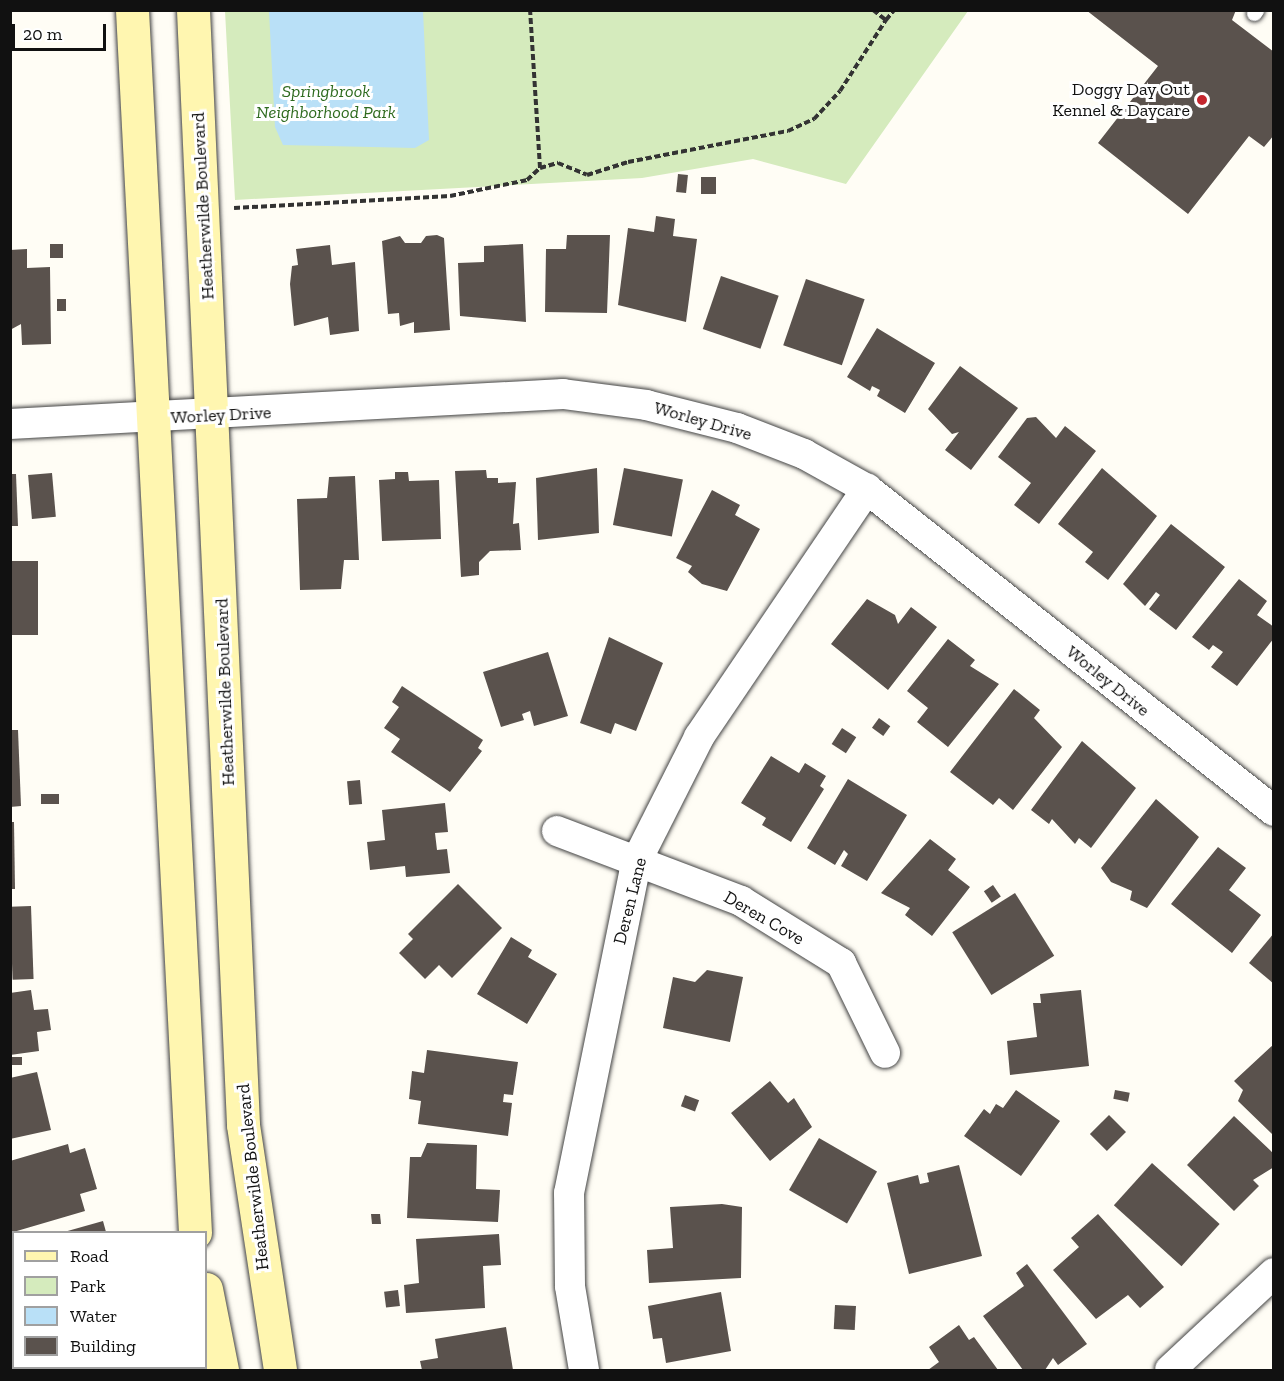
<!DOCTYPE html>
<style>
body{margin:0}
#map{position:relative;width:1284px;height:1381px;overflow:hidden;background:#fffdf5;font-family:"Zilla Slab",serif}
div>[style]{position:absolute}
.green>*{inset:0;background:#d5ebbd}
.water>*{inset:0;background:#b9e0f7}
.building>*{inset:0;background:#5a524d;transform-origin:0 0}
.path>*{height:4px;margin-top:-2px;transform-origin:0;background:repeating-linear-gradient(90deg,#333 0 6px,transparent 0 9px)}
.roads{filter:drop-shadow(0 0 2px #444) drop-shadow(0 0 2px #444)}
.service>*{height:15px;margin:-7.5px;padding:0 7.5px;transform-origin:7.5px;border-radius:7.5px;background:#fff}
.minor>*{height:30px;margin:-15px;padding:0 15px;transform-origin:15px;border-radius:15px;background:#fff}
.secondary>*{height:33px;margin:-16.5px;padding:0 16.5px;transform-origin:16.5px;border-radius:16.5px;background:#fff6b0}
.dots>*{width:16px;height:16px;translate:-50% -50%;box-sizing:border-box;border:3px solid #fff;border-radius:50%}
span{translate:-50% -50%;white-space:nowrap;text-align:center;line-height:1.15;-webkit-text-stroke:6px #fff;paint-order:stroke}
.poi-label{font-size:18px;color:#111}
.right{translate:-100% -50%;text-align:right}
.park-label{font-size:18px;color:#2f6b1f;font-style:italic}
.street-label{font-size:18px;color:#111}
.frame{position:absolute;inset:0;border:12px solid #111;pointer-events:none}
.legend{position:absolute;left:12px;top:1231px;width:195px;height:138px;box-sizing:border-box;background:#fff;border:2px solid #a0a0a0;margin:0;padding:8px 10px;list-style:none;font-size:18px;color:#111}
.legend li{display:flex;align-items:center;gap:12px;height:30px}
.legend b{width:30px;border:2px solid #a0a0a0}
.scale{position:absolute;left:12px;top:24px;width:94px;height:27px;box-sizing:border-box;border:3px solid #111;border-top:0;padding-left:8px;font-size:18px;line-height:21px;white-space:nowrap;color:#111;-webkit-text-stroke:4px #fff;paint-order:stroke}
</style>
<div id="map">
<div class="green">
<div style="clip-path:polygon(225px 11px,968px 11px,846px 184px,753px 159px,642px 178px,235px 200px)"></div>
</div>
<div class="water">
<div style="clip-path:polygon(269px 11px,423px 11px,429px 140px,415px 148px,283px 145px,275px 127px)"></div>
</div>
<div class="building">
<div style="clip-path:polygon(1086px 10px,1236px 10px,1232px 20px,1274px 52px,1274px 135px,1264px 147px,1249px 136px,1188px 214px,1098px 143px,1158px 66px)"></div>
<div style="left:678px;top:174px;width:10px;height:18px;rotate:6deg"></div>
<div style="left:701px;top:177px;width:15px;height:17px"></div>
<div style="clip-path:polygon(656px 216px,675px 219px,673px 236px,697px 239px,686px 322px,618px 305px,628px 228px,654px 232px)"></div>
<div style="clip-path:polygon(437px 235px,444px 238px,450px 330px,414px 333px,414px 322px,400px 326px,399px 313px,388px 314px,382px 241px,400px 236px,405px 243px,421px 243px,426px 236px)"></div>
<div style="clip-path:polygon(567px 235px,610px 235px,607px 313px,545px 312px,546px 249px,566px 249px)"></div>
<div style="left:50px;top:244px;width:13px;height:14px"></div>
<div style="clip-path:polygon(523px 244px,526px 322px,460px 316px,458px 263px,484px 262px,484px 246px)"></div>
<div style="clip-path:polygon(330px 245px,332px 265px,355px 262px,359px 331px,330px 335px,328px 317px,294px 326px,290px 284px,292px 266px,298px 265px,296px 249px)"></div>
<div style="clip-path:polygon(27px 249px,27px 268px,50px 267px,51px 344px,22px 345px,21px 324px,10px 330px,10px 250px)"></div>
<div style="left:721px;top:276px;width:61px;height:56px;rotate:19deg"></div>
<div style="left:806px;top:279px;width:62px;height:70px;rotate:19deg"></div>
<div style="left:57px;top:299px;width:9px;height:12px"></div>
<div style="clip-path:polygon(877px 328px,935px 363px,905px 413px,877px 396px,880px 390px,872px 386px,870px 391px,847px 377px)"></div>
<div style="clip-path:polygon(960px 366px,1018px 408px,971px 470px,945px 450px,959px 432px,952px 434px,928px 409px)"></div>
<div style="clip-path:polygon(1036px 417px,1056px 438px,1065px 426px,1096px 451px,1039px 524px,1014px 505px,1031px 483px,998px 457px,1027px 418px)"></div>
<div style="clip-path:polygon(597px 468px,599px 533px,538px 540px,536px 478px)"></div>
<div style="left:624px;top:468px;width:60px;height:58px;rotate:11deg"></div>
<div style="clip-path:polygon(1102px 468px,1157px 516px,1108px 580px,1085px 562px,1093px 552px,1058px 524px)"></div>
<div style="clip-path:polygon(486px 470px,487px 478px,498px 478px,498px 483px,516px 482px,513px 524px,519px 523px,521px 550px,490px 551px,479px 562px,479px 575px,461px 577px,455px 471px)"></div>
<div style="clip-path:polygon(395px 472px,408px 472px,409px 481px,439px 480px,441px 539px,382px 541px,379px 480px,395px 479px)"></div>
<div style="left:52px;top:473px;width:44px;height:24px;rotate:85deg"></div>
<div style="clip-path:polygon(10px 474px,16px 474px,18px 526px,10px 526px)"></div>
<div style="clip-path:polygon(355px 476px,359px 560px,344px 560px,341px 589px,300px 590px,297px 499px,327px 498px,329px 477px)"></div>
<div style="clip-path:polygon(712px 490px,740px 505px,735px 515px,760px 529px,727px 591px,702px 584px,688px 572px,692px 566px,676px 558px)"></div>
<div style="clip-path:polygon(1171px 524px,1225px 567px,1176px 630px,1149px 609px,1160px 595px,1156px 592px,1145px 606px,1123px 584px)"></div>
<div style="left:10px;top:561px;width:28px;height:74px"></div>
<div style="clip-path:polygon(1239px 579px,1267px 601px,1257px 615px,1274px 627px,1274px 638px,1237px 686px,1211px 667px,1223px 652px,1213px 645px,1209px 650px,1192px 637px)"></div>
<div style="clip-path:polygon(867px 599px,895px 615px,898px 624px,911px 607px,937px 627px,888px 690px,831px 644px)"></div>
<div style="clip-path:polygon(609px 637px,663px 663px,636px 731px,615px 723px,611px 734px,580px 723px)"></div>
<div style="clip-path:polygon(948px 639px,975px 660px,970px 666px,999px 684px,948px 747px,917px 722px,928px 708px,907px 691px)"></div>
<div style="clip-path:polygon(548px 652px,568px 716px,534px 726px,530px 711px,522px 714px,524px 720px,501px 727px,483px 672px)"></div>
<div style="clip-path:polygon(402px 686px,483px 740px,478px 748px,482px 751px,450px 792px,391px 752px,400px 739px,384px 728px,399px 707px,392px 702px)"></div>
<div style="clip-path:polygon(1014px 689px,1040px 710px,1034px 718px,1062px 747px,1013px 810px,999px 798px,993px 805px,950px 772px)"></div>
<div style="left:879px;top:718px;width:14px;height:12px;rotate:36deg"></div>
<div style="left:842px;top:728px;width:17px;height:19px;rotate:33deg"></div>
<div style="clip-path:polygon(10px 730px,18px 730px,21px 806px,10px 807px)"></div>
<div style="clip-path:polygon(1082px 741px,1136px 788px,1091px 848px,1079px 838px,1075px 844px,1052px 819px,1049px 824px,1031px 810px)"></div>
<div style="clip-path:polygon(771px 756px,799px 773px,805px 763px,826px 776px,820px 786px,824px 789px,791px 842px,762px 825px,766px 818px,741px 803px)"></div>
<div style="clip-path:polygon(848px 779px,907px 815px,867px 881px,841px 866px,848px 854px,844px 850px,835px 865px,807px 848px)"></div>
<div style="left:360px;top:780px;width:24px;height:13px;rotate:85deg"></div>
<div style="left:59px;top:794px;width:10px;height:18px;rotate:90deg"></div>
<div style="clip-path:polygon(1156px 799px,1199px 837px,1147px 908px,1130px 900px,1132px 891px,1111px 882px,1101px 868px)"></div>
<div style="clip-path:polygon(445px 803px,448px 832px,435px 833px,437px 850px,447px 849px,450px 873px,406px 877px,405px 866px,370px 870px,367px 842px,385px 840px,382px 810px)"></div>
<div style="clip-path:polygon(10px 822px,14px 822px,15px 889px,10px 889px)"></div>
<div style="clip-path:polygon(930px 839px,956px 859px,948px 870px,970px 887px,932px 936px,905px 915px,910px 908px,881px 893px)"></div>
<div style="clip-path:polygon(1218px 847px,1246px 868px,1229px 890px,1261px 915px,1232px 953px,1171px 904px)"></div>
<div style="clip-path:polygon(458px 884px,502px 928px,452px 978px,439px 965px,425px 979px,399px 953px,413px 939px,408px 934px)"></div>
<div style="left:993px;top:885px;width:14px;height:11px;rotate:56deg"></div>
<div style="left:1015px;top:893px;width:74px;height:74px;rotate:58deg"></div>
<div style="left:31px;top:906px;width:73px;height:21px;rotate:88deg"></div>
<div style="clip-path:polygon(1274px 933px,1274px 984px,1249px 963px)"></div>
<div style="clip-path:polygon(511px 937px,532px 950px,528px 957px,557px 974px,527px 1024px,477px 994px)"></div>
<div style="clip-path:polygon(707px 970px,743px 977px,730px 1042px,663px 1028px,673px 977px,695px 982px)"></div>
<div style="clip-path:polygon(31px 990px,34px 1010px,48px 1009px,51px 1030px,37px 1032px,39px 1051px,10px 1055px,10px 993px)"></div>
<div style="clip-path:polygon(1081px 990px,1089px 1066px,1010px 1075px,1007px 1041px,1037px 1037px,1033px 1003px,1041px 1003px,1040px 994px)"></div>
<div style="clip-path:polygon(1274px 1044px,1274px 1136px,1238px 1101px,1243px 1090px,1234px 1081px)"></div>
<div style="clip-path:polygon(427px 1050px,518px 1062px,513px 1095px,504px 1094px,503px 1102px,512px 1103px,508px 1136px,418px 1124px,421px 1101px,409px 1099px,412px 1071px,424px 1073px)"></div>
<div style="left:22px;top:1057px;width:8px;height:12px;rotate:90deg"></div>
<div style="clip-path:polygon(37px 1072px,51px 1130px,10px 1139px,10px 1078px)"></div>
<div style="clip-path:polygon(770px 1081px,788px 1103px,794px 1098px,812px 1127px,770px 1161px,731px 1113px)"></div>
<div style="clip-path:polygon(1016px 1090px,1060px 1121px,1021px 1176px,964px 1136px,984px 1109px,990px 1114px,996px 1104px,1003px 1108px)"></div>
<div style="left:1115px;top:1090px;width:15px;height:9px;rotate:11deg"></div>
<div style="left:685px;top:1095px;width:15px;height:12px;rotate:20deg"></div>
<div style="left:1109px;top:1115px;width:24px;height:27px;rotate:45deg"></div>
<div style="clip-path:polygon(1234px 1116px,1274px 1154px,1274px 1167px,1253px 1180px,1259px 1186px,1234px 1211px,1187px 1165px)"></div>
<div style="left:819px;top:1138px;width:67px;height:60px;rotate:30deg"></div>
<div style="clip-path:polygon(427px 1143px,477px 1145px,476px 1189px,500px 1190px,498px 1222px,407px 1218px,410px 1157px,421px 1157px)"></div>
<div style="clip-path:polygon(68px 1144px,70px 1153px,85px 1148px,97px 1189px,80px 1194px,85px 1211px,10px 1233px,10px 1161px)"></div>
<div style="left:1152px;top:1163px;width:91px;height:57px;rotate:42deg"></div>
<div style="clip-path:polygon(959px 1165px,982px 1256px,909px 1274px,887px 1183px,918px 1175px,920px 1184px,929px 1182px,927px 1173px)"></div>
<div style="clip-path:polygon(722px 1204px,742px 1207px,741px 1278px,649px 1283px,647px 1250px,673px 1248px,670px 1207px)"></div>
<div style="clip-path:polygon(371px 1214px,380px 1214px,381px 1224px,372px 1224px)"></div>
<div style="clip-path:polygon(1098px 1214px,1164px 1287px,1140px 1308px,1128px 1295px,1096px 1319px,1053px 1270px,1079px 1247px,1071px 1238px)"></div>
<div style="clip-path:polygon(103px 1221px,106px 1232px,64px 1232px)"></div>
<div style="clip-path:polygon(499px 1234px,501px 1265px,483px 1266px,485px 1308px,406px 1313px,404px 1285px,419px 1283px,416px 1239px)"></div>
<div style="clip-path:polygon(1027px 1264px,1087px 1344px,1058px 1365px,1053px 1358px,1045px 1370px,1023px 1370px,983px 1316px,1024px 1286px,1016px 1273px)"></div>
<div style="left:398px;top:1290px;width:16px;height:14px;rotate:83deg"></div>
<div style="clip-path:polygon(721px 1292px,731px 1351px,666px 1363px,662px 1338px,653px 1339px,648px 1306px)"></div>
<div style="left:835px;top:1305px;width:21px;height:24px;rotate:3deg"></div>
<div style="clip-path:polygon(959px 1325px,969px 1340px,974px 1337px,998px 1370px,928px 1370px,939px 1362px,929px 1347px)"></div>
<div style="clip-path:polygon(506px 1327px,513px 1370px,422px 1370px,420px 1361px,438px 1358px,435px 1339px)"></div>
<div style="left:47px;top:1368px;width:94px;height:2px"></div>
</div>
<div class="path">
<div style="left:873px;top:10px;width:16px;rotate:38deg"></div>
<div style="left:886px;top:20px;width:13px;rotate:-51deg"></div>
<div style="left:540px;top:168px;width:19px;rotate:-16deg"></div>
<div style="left:558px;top:163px;width:31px;rotate:22deg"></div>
<div style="left:587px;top:175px;width:43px;rotate:-17.6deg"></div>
<div style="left:628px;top:162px;width:163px;rotate:-11deg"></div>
<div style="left:788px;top:131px;width:29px;rotate:-25deg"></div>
<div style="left:814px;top:119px;width:38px;rotate:-47deg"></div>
<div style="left:840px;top:91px;width:85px;rotate:-57.1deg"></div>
<div style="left:234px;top:208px;width:216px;rotate:-3.2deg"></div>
<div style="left:450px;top:196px;width:79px;rotate:-11.7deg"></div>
<div style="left:527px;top:180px;width:18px;rotate:-43deg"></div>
<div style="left:540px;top:168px;width:158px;rotate:-93.6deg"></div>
</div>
<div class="roads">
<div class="service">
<div style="left:1254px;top:13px;width:4px;rotate:-56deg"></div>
</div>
<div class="minor">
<div style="left:10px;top:424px;width:554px;rotate:-3.11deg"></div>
<div style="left:563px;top:394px;width:84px;rotate:7.5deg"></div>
<div style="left:646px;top:405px;width:94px;rotate:14.2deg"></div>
<div style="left:737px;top:428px;width:72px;rotate:21.2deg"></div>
<div style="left:804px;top:454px;width:72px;rotate:29.1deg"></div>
<div style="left:867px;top:489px;width:519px;rotate:38.35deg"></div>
<div style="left:557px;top:831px;width:197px;rotate:20.8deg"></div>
<div style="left:741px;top:901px;width:118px;rotate:31.8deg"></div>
<div style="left:841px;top:963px;width:100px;rotate:63.9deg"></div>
<div style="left:584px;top:1370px;width:85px;rotate:-99.5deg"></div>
<div style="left:570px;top:1286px;width:93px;rotate:-90.6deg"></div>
<div style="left:569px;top:1193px;width:340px;rotate:-78.5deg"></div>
<div style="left:637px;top:860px;width:138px;rotate:-63.2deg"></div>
<div style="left:699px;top:737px;width:300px;rotate:-55.9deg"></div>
<div style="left:1170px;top:1370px;width:142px;rotate:-43deg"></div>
</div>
<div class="secondary">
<div style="left:132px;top:10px;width:1224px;rotate:87.05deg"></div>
<div style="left:193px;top:10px;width:1116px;rotate:87.43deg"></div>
<div style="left:243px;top:1125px;width:248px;rotate:81.4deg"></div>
<div style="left:206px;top:1289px;width:83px;rotate:78.8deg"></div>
</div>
</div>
<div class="dots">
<div style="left:1202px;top:100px;background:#c4262e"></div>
</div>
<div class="poi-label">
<span class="right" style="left:1190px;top:100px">Doggy Day Out<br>Kennel &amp; Daycare</span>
</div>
<div class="park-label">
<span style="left:326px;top:102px">Springbrook<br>Neighborhood Park</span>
</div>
<div class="street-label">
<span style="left:203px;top:206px;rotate:-93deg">Heatherwilde Boulevard</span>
<span style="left:221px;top:415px;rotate:-3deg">Worley Drive</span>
<span style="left:703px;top:421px;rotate:16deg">Worley Drive</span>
<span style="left:1108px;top:681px;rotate:39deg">Worley Drive</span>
<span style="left:225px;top:692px;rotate:-92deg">Heatherwilde Boulevard</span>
<span style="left:630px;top:901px;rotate:-76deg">Deren Lane</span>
<span style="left:764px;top:918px;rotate:30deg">Deren Cove</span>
<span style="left:253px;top:1177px;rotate:-96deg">Heatherwilde Boulevard</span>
</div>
<div class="frame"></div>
<ul class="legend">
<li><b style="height:8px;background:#fff6b0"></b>Road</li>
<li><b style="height:16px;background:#d5ebbd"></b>Park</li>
<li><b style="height:16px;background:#b9e0f7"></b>Water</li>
<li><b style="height:16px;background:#5a524d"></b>Building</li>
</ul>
<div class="scale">20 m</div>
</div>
